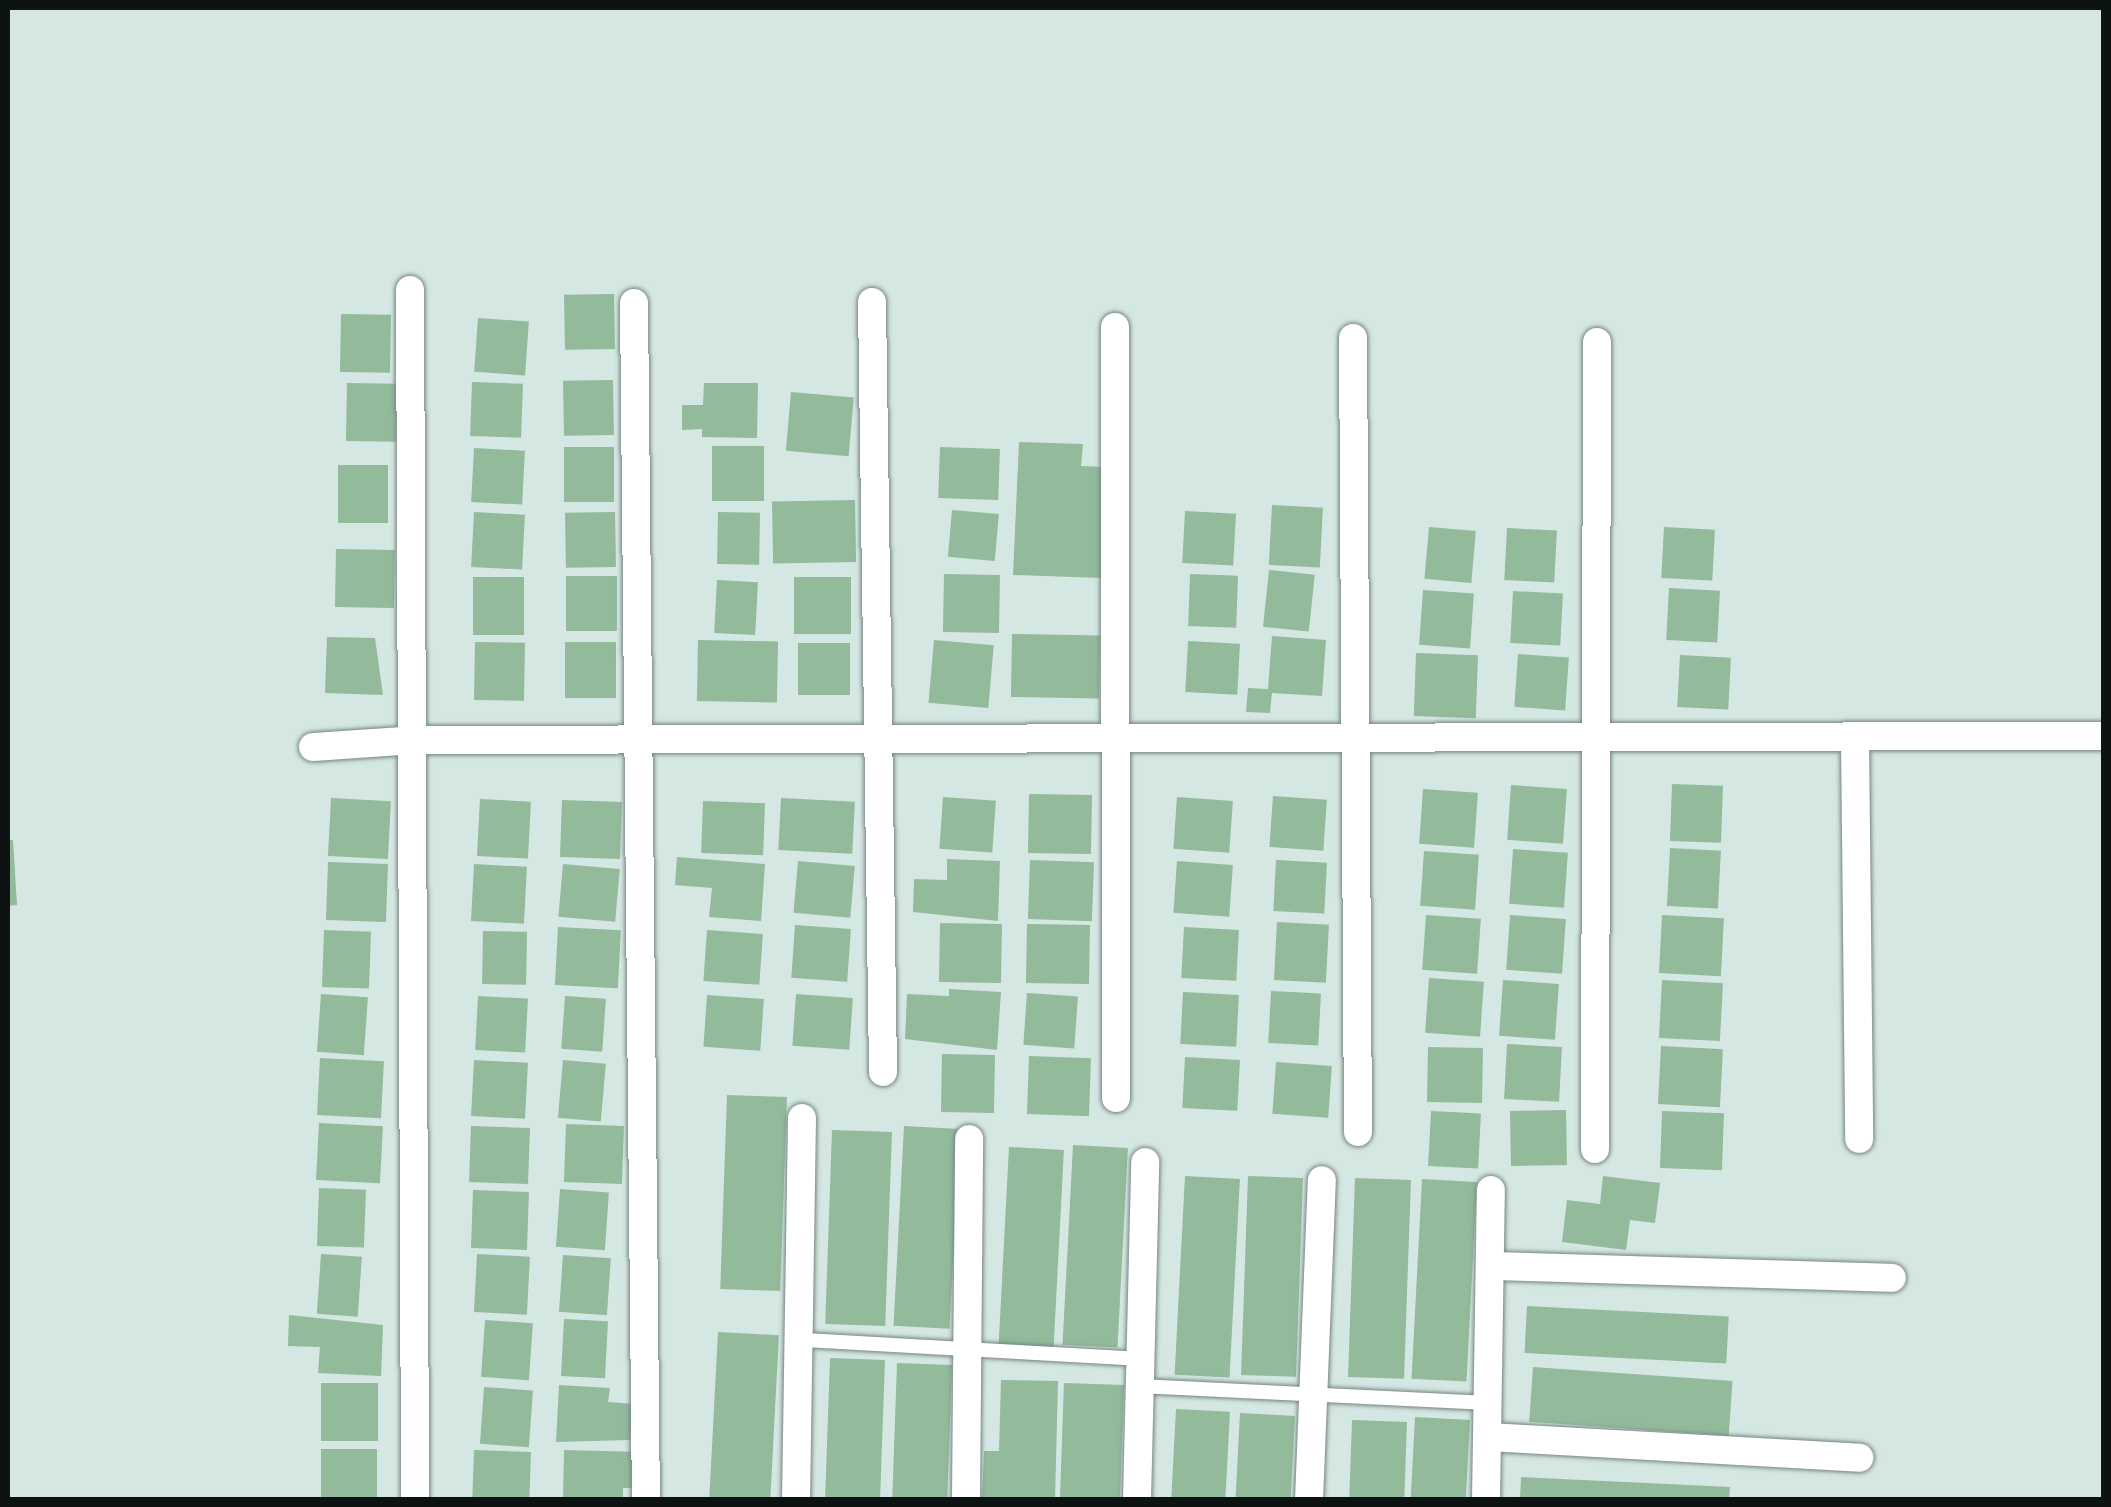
<!DOCTYPE html>
<style>
body{margin:0}
#map{position:relative;width:2111px;height:1507px;overflow:hidden;background:#d5e7e2;font-family:"Exo 2",sans-serif}
div>[style]{position:absolute}
.building>*{inset:0;background:#92ba9b;transform-origin:0 0}
.roads{filter:drop-shadow(0 0 2px #768682) drop-shadow(0 0 2px #768682)}
.lane>*{height:14px;margin:-7px;padding:0 7px;transform-origin:7px;border-radius:7px;background:#fff}
.street>*{height:28px;margin:-14px;padding:0 14px;transform-origin:14px;border-radius:14px;background:#fff}
span{translate:-50% -50%;white-space:nowrap;text-align:center;line-height:1.15;-webkit-text-stroke:10px #d5e7e2;paint-order:stroke}
.frame{position:absolute;inset:0;border:10px solid #0d1312;pointer-events:none}
</style>
<div id="map">
<div class="building">
<div style="left:614px;top:294px;width:55px;height:50px;rotate:89deg"></div>
<div style="left:341px;top:314px;width:50px;height:58px;rotate:1deg"></div>
<div style="left:478px;top:318px;width:51px;height:54px;rotate:4deg"></div>
<div style="left:613px;top:380px;width:55px;height:50px;rotate:89deg"></div>
<div style="left:472px;top:382px;width:51px;height:54px;rotate:2deg"></div>
<div style="left:347px;top:383px;width:50px;height:58px;rotate:1deg"></div>
<div style="clip-path:polygon(704px 383px,758px 383px,757px 438px,702px 437px,702px 429px,682px 430px,682px 405px,703px 405px)"></div>
<div style="left:791px;top:392px;width:63px;height:59px;rotate:5deg"></div>
<div style="clip-path:polygon(1019px 442px,1083px 444px,1081px 466px,1106px 467px,1101px 578px,1013px 575px)"></div>
<div style="left:712px;top:446px;width:52px;height:55px"></div>
<div style="left:614px;top:447px;width:55px;height:50px;rotate:90deg"></div>
<div style="left:940px;top:447px;width:60px;height:51px;rotate:2deg"></div>
<div style="left:474px;top:448px;width:51px;height:54px;rotate:3deg"></div>
<div style="left:338px;top:465px;width:50px;height:58px"></div>
<div style="left:855px;top:500px;width:62px;height:83px;rotate:89deg"></div>
<div style="left:1272px;top:505px;width:51px;height:60px;rotate:3deg"></div>
<div style="left:952px;top:510px;width:47px;height:47px;rotate:5deg"></div>
<div style="left:1185px;top:511px;width:51px;height:52px;rotate:3deg"></div>
<div style="left:474px;top:512px;width:51px;height:55px;rotate:3deg"></div>
<div style="left:615px;top:512px;width:55px;height:50px;rotate:89deg"></div>
<div style="left:718px;top:512px;width:42px;height:52px;rotate:1deg"></div>
<div style="left:1429px;top:527px;width:47px;height:52px;rotate:5deg"></div>
<div style="left:1664px;top:527px;width:51px;height:51px;rotate:3deg"></div>
<div style="left:1507px;top:528px;width:50px;height:52px;rotate:3deg"></div>
<div style="left:336px;top:549px;width:59px;height:58px;rotate:1deg"></div>
<div style="left:1269px;top:570px;width:46px;height:57px;rotate:6deg"></div>
<div style="left:944px;top:574px;width:56px;height:58px;rotate:1deg"></div>
<div style="left:1190px;top:574px;width:48px;height:52px;rotate:2deg"></div>
<div style="left:566px;top:576px;width:51px;height:55px"></div>
<div style="left:473px;top:577px;width:51px;height:58px"></div>
<div style="left:794px;top:577px;width:57px;height:57px"></div>
<div style="left:717px;top:580px;width:41px;height:53px;rotate:3deg"></div>
<div style="left:1669px;top:588px;width:51px;height:52px;rotate:3deg"></div>
<div style="left:1423px;top:590px;width:51px;height:55px;rotate:4deg"></div>
<div style="left:1513px;top:591px;width:50px;height:52px;rotate:3deg"></div>
<div style="left:1012px;top:634px;width:88px;height:63px;rotate:1deg"></div>
<div style="clip-path:polygon(1272px 636px,1326px 640px,1322px 696px,1272px 693px,1270px 713px,1246px 712px,1248px 688px,1268px 689px)"></div>
<div style="clip-path:polygon(327px 637px,375px 638px,383px 695px,325px 693px)"></div>
<div style="left:698px;top:640px;width:80px;height:61px;rotate:1deg"></div>
<div style="left:934px;top:640px;width:60px;height:63px;rotate:5deg"></div>
<div style="left:1188px;top:641px;width:52px;height:51px;rotate:3deg"></div>
<div style="left:475px;top:642px;width:50px;height:58px;rotate:1deg"></div>
<div style="left:565px;top:642px;width:51px;height:56px"></div>
<div style="left:798px;top:643px;width:52px;height:52px"></div>
<div style="left:1416px;top:653px;width:62px;height:63px;rotate:2deg"></div>
<div style="left:1518px;top:654px;width:51px;height:53px;rotate:4deg"></div>
<div style="left:1680px;top:655px;width:51px;height:52px;rotate:3deg"></div>
<div style="left:1672px;top:784px;width:51px;height:57px;rotate:2deg"></div>
<div style="left:1511px;top:785px;width:56px;height:55px;rotate:4deg"></div>
<div style="left:1423px;top:789px;width:55px;height:55px;rotate:4deg"></div>
<div style="left:1029px;top:794px;width:63px;height:59px;rotate:1deg"></div>
<div style="left:1273px;top:796px;width:54px;height:51px;rotate:4deg"></div>
<div style="left:943px;top:797px;width:53px;height:52px;rotate:4deg"></div>
<div style="left:1177px;top:797px;width:56px;height:52px;rotate:4deg"></div>
<div style="left:331px;top:798px;width:60px;height:58px;rotate:3deg"></div>
<div style="left:781px;top:798px;width:74px;height:52px;rotate:3deg"></div>
<div style="left:480px;top:799px;width:51px;height:57px;rotate:3deg"></div>
<div style="left:562px;top:800px;width:60px;height:57px;rotate:2deg"></div>
<div style="left:703px;top:801px;width:62px;height:52px;rotate:2deg"></div>
<div style="clip-path:polygon(8px 840px,13px 840px,17px 905px,8px 906px)"></div>
<div style="left:1670px;top:848px;width:51px;height:58px;rotate:3deg"></div>
<div style="left:1513px;top:849px;width:55px;height:55px;rotate:4deg"></div>
<div style="left:1424px;top:851px;width:55px;height:55px;rotate:4deg"></div>
<div style="clip-path:polygon(677px 857px,765px 864px,761px 921px,709px 917px,712px 888px,675px 885px)"></div>
<div style="clip-path:polygon(947px 859px,1000px 861px,998px 921px,913px 912px,914px 879px,947px 880px)"></div>
<div style="left:1030px;top:860px;width:64px;height:59px;rotate:2deg"></div>
<div style="left:1276px;top:860px;width:51px;height:51px;rotate:3deg"></div>
<div style="left:798px;top:861px;width:57px;height:52px;rotate:5deg"></div>
<div style="left:1177px;top:861px;width:56px;height:52px;rotate:4deg"></div>
<div style="left:328px;top:862px;width:60px;height:58px;rotate:2deg"></div>
<div style="left:474px;top:864px;width:53px;height:57px;rotate:3deg"></div>
<div style="left:563px;top:864px;width:57px;height:53px;rotate:5deg"></div>
<div style="left:1426px;top:915px;width:55px;height:55px;rotate:4deg"></div>
<div style="left:1510px;top:915px;width:56px;height:55px;rotate:4deg"></div>
<div style="left:1662px;top:915px;width:62px;height:58px;rotate:3deg"></div>
<div style="left:1277px;top:922px;width:52px;height:58px;rotate:3deg"></div>
<div style="left:940px;top:923px;width:62px;height:59px;rotate:1deg"></div>
<div style="left:1027px;top:924px;width:63px;height:59px;rotate:1deg"></div>
<div style="left:795px;top:925px;width:56px;height:53px;rotate:4deg"></div>
<div style="left:558px;top:927px;width:63px;height:58px;rotate:3deg"></div>
<div style="left:1184px;top:927px;width:55px;height:51px;rotate:3deg"></div>
<div style="left:324px;top:930px;width:47px;height:57px;rotate:2deg"></div>
<div style="left:707px;top:930px;width:56px;height:51px;rotate:4deg"></div>
<div style="left:483px;top:931px;width:44px;height:53px;rotate:1deg"></div>
<div style="left:1429px;top:978px;width:55px;height:55px;rotate:4deg"></div>
<div style="left:1503px;top:980px;width:56px;height:56px;rotate:4deg"></div>
<div style="left:1662px;top:980px;width:61px;height:58px;rotate:3deg"></div>
<div style="clip-path:polygon(949px 989px,1001px 992px,997px 1050px,905px 1039px,907px 994px,949px 996px)"></div>
<div style="left:1271px;top:991px;width:50px;height:52px;rotate:3deg"></div>
<div style="left:1183px;top:992px;width:56px;height:52px;rotate:3deg"></div>
<div style="left:1027px;top:993px;width:51px;height:52px;rotate:4deg"></div>
<div style="left:321px;top:994px;width:47px;height:58px;rotate:4deg"></div>
<div style="left:796px;top:994px;width:57px;height:52px;rotate:4deg"></div>
<div style="left:707px;top:995px;width:57px;height:52px;rotate:4deg"></div>
<div style="left:478px;top:996px;width:50px;height:54px;rotate:3deg"></div>
<div style="left:565px;top:996px;width:41px;height:53px;rotate:4deg"></div>
<div style="left:1507px;top:1044px;width:55px;height:55px;rotate:3deg"></div>
<div style="left:1661px;top:1046px;width:62px;height:58px;rotate:3deg"></div>
<div style="left:1428px;top:1047px;width:55px;height:55px;rotate:1deg"></div>
<div style="left:942px;top:1054px;width:53px;height:58px;rotate:1deg"></div>
<div style="left:1029px;top:1056px;width:62px;height:58px;rotate:2deg"></div>
<div style="left:1185px;top:1057px;width:55px;height:51px;rotate:3deg"></div>
<div style="left:320px;top:1058px;width:64px;height:57px;rotate:3deg"></div>
<div style="left:474px;top:1060px;width:54px;height:56px;rotate:3deg"></div>
<div style="left:563px;top:1060px;width:43px;height:58px;rotate:5deg"></div>
<div style="left:1276px;top:1062px;width:56px;height:52px;rotate:4deg"></div>
<div style="left:727px;top:1095px;width:60px;height:194px;rotate:2deg"></div>
<div style="left:1566px;top:1110px;width:55px;height:56px;rotate:89deg"></div>
<div style="left:1431px;top:1111px;width:50px;height:55px;rotate:3deg"></div>
<div style="left:1662px;top:1111px;width:62px;height:57px;rotate:2deg"></div>
<div style="left:319px;top:1123px;width:64px;height:57px;rotate:3deg"></div>
<div style="left:566px;top:1124px;width:58px;height:58px;rotate:2deg"></div>
<div style="left:471px;top:1126px;width:59px;height:56px;rotate:2deg"></div>
<div style="left:904px;top:1126px;width:56px;height:200px;rotate:3deg"></div>
<div style="left:832px;top:1130px;width:60px;height:194px;rotate:2deg"></div>
<div style="left:1073px;top:1145px;width:55px;height:200px;rotate:3deg"></div>
<div style="left:1009px;top:1147px;width:55px;height:200px;rotate:3deg"></div>
<div style="left:1185px;top:1176px;width:55px;height:199px;rotate:3deg"></div>
<div style="left:1248px;top:1176px;width:55px;height:199px;rotate:2deg"></div>
<div style="clip-path:polygon(1603px 1176px,1660px 1183px,1655px 1223px,1630px 1220px,1626px 1250px,1562px 1242px,1567px 1200px,1600px 1204px)"></div>
<div style="left:1355px;top:1178px;width:56px;height:199px;rotate:2deg"></div>
<div style="left:1422px;top:1179px;width:55px;height:200px;rotate:3deg"></div>
<div style="left:319px;top:1188px;width:47px;height:58px;rotate:2deg"></div>
<div style="left:560px;top:1189px;width:49px;height:58px;rotate:4deg"></div>
<div style="left:473px;top:1190px;width:56px;height:58px;rotate:2deg"></div>
<div style="left:321px;top:1254px;width:41px;height:60px;rotate:4deg"></div>
<div style="left:477px;top:1254px;width:53px;height:58px;rotate:3deg"></div>
<div style="left:563px;top:1255px;width:48px;height:57px;rotate:4deg"></div>
<div style="left:1527px;top:1306px;width:202px;height:47px;rotate:3deg"></div>
<div style="clip-path:polygon(289px 1315px,383px 1325px,381px 1376px,318px 1373px,320px 1347px,288px 1346px)"></div>
<div style="left:564px;top:1319px;width:44px;height:57px;rotate:3deg"></div>
<div style="left:485px;top:1320px;width:48px;height:57px;rotate:4deg"></div>
<div style="left:718px;top:1332px;width:61px;height:168px;rotate:3deg"></div>
<div style="left:830px;top:1358px;width:55px;height:142px;rotate:2deg"></div>
<div style="left:897px;top:1363px;width:55px;height:137px;rotate:2deg"></div>
<div style="left:1533px;top:1367px;width:200px;height:55px;rotate:4deg"></div>
<div style="clip-path:polygon(1001px 1380px,1058px 1381px,1055px 1500px,982px 1500px,984px 1451px,999px 1451px)"></div>
<div style="left:321px;top:1383px;width:57px;height:58px"></div>
<div style="left:1064px;top:1383px;width:60px;height:117px;rotate:2deg"></div>
<div style="clip-path:polygon(559px 1385px,610px 1388px,608px 1402px,633px 1404px,630px 1440px,556px 1442px)"></div>
<div style="left:484px;top:1387px;width:49px;height:57px;rotate:4deg"></div>
<div style="left:1176px;top:1409px;width:54px;height:91px;rotate:3deg"></div>
<div style="left:1240px;top:1413px;width:55px;height:87px;rotate:3deg"></div>
<div style="left:1415px;top:1417px;width:55px;height:83px;rotate:3deg"></div>
<div style="left:1352px;top:1420px;width:55px;height:80px;rotate:2deg"></div>
<div style="left:321px;top:1449px;width:56px;height:51px"></div>
<div style="left:474px;top:1450px;width:57px;height:50px;rotate:2deg"></div>
<div style="clip-path:polygon(564px 1450px,641px 1452px,641px 1488px,623px 1488px,623px 1500px,563px 1500px)"></div>
<div style="clip-path:polygon(1521px 1477px,1730px 1487px,1729px 1500px,1520px 1500px)"></div>
</div>
<div class="roads">
<div class="lane">
<div style="left:803px;top:1340px;width:337px;rotate:3.2deg"></div>
<div style="left:1141px;top:1386px;width:346px;rotate:2.8deg"></div>
</div>
<div class="street">
<div style="left:410px;top:290px;width:1210px;rotate:89.76deg"></div>
<div style="left:872px;top:302px;width:770px;rotate:89.18deg"></div>
<div style="left:634px;top:303px;width:1197px;rotate:89.43deg"></div>
<div style="left:1115px;top:327px;width:771px;rotate:89.93deg"></div>
<div style="left:1353px;top:338px;width:794px;rotate:89.64deg"></div>
<div style="left:1855px;top:737px;width:402px;rotate:89.4deg"></div>
<div style="left:313px;top:747px;width:102px;rotate:-3.9deg"></div>
<div style="left:415px;top:740px;width:1689px;rotate:-0.14deg"></div>
<div style="left:1595px;top:1149px;width:807px;rotate:-89.86deg"></div>
<div style="left:1492px;top:1266px;width:400px;rotate:1.7deg"></div>
<div style="left:1489px;top:1437px;width:371px;rotate:3.2deg"></div>
<div style="left:796px;top:1500px;width:382px;rotate:-89.1deg"></div>
<div style="left:966px;top:1500px;width:361px;rotate:-89.5deg"></div>
<div style="left:1137px;top:1500px;width:338px;rotate:-88.6deg"></div>
<div style="left:1309px;top:1500px;width:320px;rotate:-87.7deg"></div>
<div style="left:1486px;top:1500px;width:310px;rotate:-89.1deg"></div>
</div>
</div>
<div class="frame"></div>
</div>
